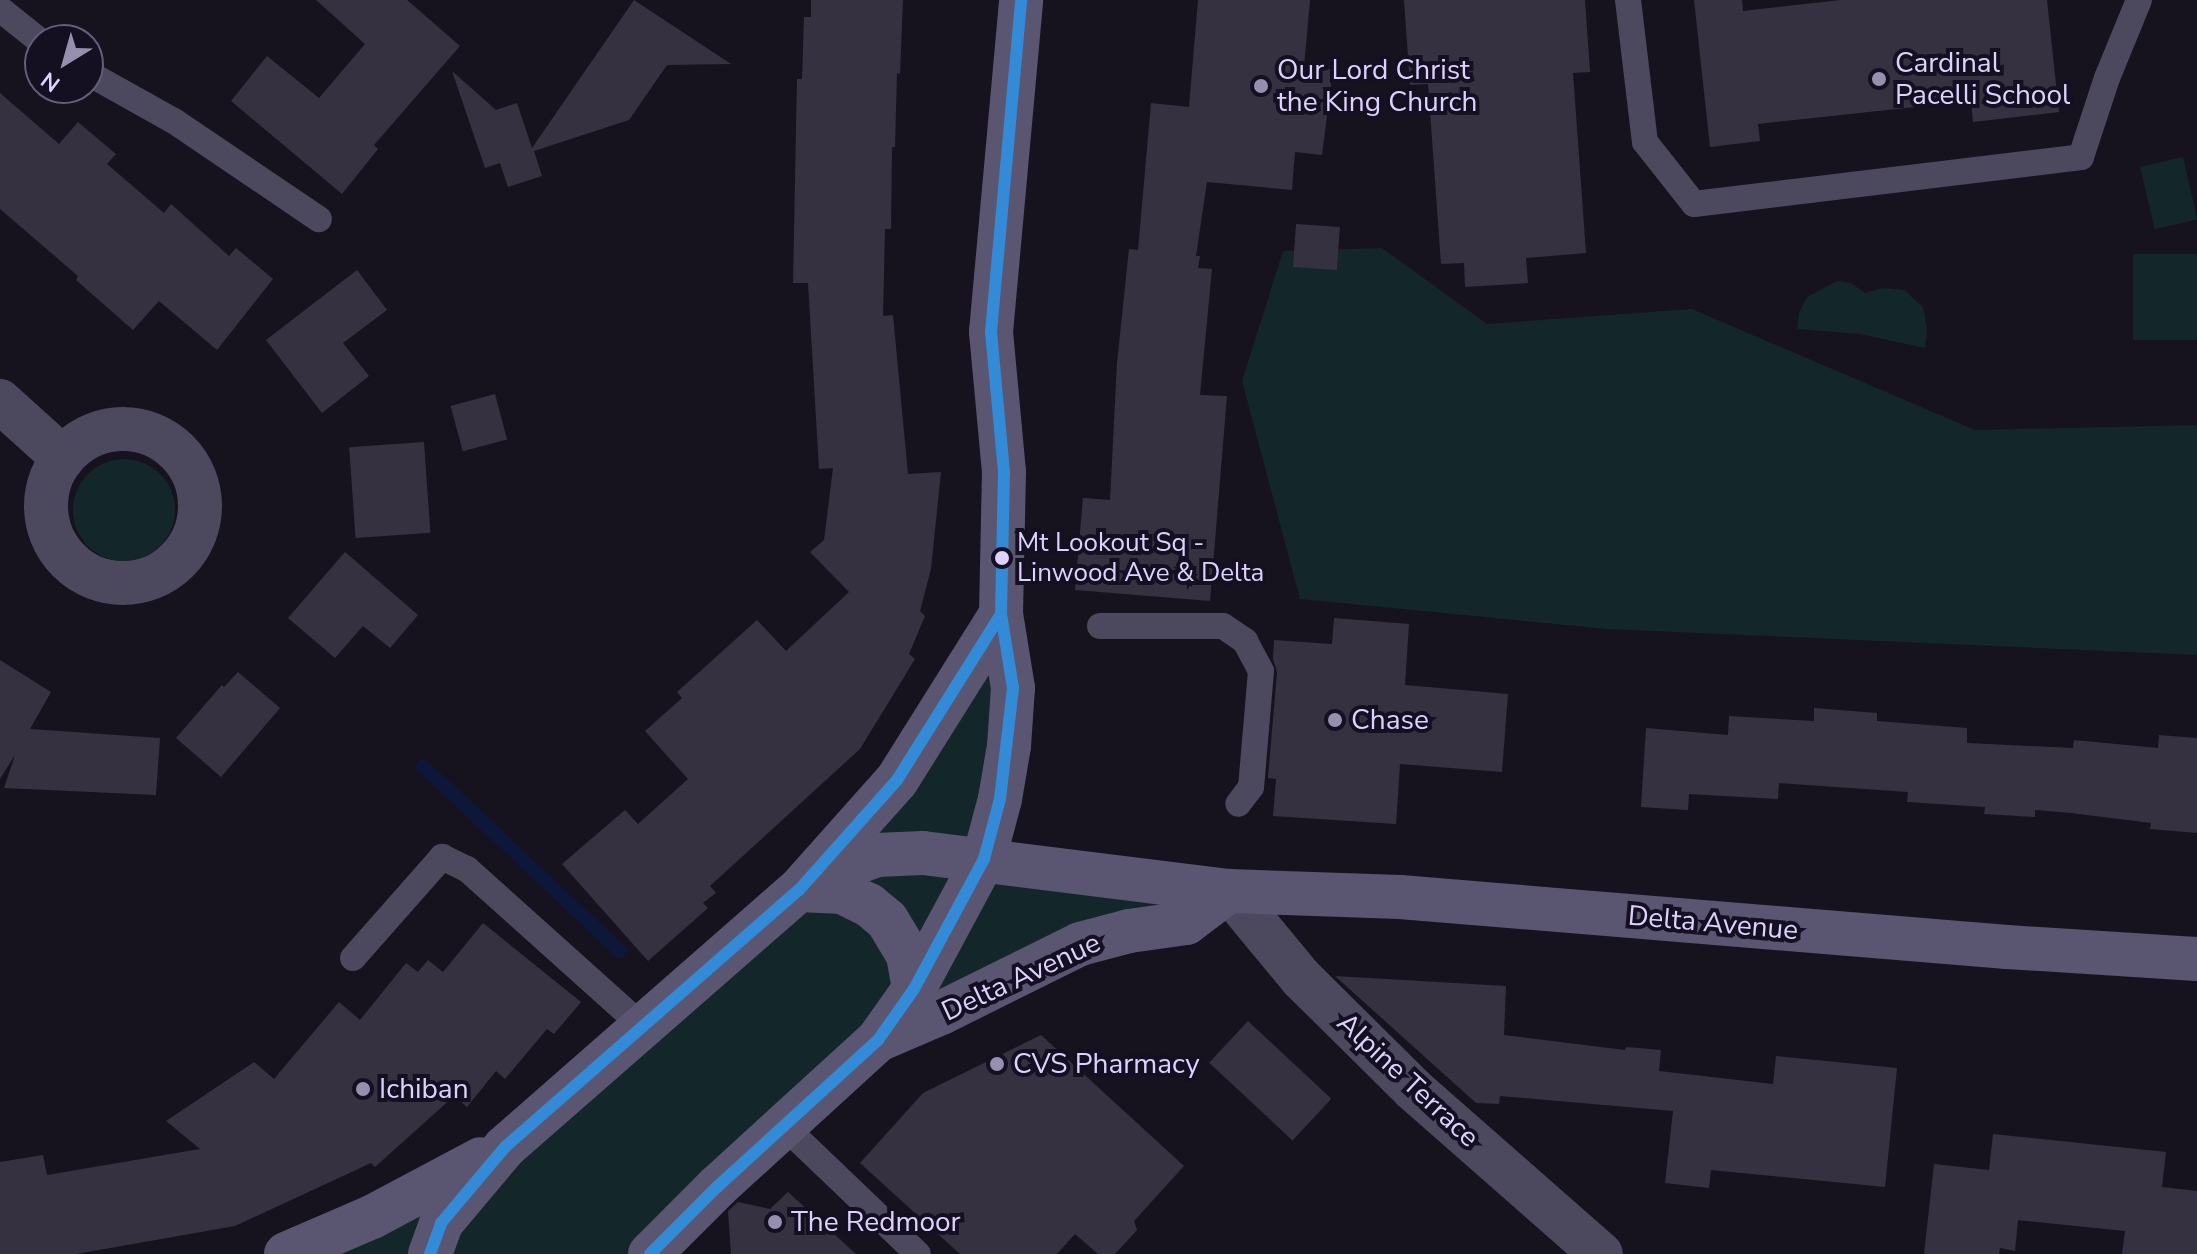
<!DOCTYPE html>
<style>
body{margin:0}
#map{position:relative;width:2197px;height:1254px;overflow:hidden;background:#16131e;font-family:"Nunito Sans",sans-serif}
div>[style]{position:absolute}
.green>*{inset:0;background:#132629;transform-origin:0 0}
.round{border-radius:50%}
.stream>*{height:14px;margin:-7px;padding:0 7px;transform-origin:7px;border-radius:7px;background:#0d173a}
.building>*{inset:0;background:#363140;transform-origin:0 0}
.lane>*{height:26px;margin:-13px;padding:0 13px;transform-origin:13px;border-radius:13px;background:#4c485e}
.street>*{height:44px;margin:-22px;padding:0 22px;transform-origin:22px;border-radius:22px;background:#4c485e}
.street>.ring{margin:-22px;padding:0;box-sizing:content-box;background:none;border:44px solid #4c485e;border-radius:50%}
.secondary>*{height:44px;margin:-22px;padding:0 22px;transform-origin:22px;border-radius:22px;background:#5a5570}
.bus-1>*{height:12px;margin:-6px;padding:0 6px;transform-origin:6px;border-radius:6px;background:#338bd7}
.dots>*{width:22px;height:22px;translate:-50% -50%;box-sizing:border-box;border:4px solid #150f22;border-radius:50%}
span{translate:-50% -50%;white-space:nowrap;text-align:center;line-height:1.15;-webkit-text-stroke:8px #150f22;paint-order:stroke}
.bus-label{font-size:26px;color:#ddd2fc}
.left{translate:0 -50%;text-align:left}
.poi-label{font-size:28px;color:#ddd2fc}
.street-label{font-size:28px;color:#ddd2fc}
.north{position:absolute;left:24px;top:24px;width:80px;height:80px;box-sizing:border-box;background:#150f22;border:2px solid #655d79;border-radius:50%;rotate:217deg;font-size:22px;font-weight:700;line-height:32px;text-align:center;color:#ddd2fc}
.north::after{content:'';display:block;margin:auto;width:28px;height:36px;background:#978fae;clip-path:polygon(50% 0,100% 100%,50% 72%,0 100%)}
</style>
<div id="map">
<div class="green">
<div style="left:2183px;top:157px;width:64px;height:44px;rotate:77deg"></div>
<div style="clip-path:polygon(1382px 248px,1487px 324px,1692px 309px,1975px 430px,2197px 425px,2197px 655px,1607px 629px,1300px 599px,1242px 381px,1283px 251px)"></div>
<div style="left:2197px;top:254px;width:86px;height:64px;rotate:90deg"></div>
<div style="clip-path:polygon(1837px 281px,1851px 283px,1865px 293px,1883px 288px,1904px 290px,1923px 307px,1927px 330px,1925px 348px,1860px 334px,1797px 329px,1799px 313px,1807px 297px)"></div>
<div class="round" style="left:73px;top:459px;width:102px;height:102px"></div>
<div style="clip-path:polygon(1001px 614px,985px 859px,1229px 891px,941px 1013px,650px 1254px,286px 1254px,505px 1147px,799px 890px)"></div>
</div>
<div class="stream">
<div style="left:423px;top:766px;width:270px;rotate:43.2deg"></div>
</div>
<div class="building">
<div style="clip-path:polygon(316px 0,407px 0,460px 46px,374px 145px,378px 149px,342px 194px,231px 101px,267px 56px,319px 98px,365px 44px)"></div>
<div style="clip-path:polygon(634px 0,731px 64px,667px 65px,629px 120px,534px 151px,542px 176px,508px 187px,500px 163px,485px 168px,452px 71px,496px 110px,517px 103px,532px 148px)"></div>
<div style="clip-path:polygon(811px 0,903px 0,900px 74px,897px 73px,895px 147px,892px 147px,891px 229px,885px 229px,883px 316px,893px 315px,908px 474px,941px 472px,931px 569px,920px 611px,925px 616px,909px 654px,915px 659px,860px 749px,710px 886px,716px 893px,703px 903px,708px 908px,648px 961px,562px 864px,625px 810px,638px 824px,688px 779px,645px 731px,682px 698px,677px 692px,757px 620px,786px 651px,849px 592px,810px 552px,824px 540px,833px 468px,819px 469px,808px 283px,793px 283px,797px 79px,802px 79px,804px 17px,811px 17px)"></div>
<div style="clip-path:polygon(1198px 0,1310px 0,1304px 67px,1333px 69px,1322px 155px,1295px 152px,1292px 190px,1207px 182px,1196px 256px,1200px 256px,1198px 268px,1212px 269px,1200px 395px,1227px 396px,1210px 601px,1075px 590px,1083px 498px,1110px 500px,1117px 363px,1129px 249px,1138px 250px,1151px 103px,1189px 107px)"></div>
<div style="clip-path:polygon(1404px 0,1585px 0,1590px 72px,1573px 73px,1586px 253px,1526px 258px,1528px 283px,1465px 287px,1464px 263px,1441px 264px,1428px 84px,1410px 85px)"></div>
<div style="clip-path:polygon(1694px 0,1742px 0,1743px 11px,1841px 0,2047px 0,2059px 112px,1973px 122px,1971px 101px,1758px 124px,1760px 141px,1710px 147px)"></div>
<div style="clip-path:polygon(0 93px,59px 144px,78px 122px,116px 154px,107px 164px,164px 213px,171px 204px,229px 256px,236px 248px,273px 279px,217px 350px,159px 301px,133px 330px,76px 280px,78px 276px,0 209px)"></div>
<div style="left:1296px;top:224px;width:44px;height:43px;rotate:4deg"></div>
<div style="clip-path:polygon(357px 270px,387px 310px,343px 343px,369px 376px,322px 413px,266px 340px)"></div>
<div style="left:495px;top:394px;width:47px;height:46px;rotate:75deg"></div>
<div style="left:424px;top:442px;width:91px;height:75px;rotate:86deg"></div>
<div style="clip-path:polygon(345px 552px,418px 615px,390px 648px,363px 626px,335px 658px,288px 618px)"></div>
<div style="clip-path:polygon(1334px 618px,1409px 624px,1405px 685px,1508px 694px,1502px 772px,1400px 764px,1396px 824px,1273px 816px,1276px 779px,1268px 778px,1277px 672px,1273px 659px,1274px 640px,1332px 644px)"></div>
<div style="clip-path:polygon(0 660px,51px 692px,30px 729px,160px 738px,156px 795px,4px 788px,15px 755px,0 779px)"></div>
<div style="clip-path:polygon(238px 672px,280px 708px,221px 777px,176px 738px,222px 685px,224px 687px)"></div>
<div style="clip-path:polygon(1814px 708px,1877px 713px,1877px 721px,1967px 728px,1967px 743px,2073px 748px,2074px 740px,2158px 748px,2159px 735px,2197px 738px,2197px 833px,2150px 829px,2151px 823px,2071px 813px,2035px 810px,2035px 817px,1984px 814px,1985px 807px,1907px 802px,1908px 792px,1779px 783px,1778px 799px,1689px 794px,1688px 810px,1641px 807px,1646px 728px,1728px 735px,1729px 716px,1814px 721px)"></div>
<div style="clip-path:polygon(483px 923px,581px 1002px,554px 1034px,547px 1029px,505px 1079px,496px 1071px,467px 1107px,454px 1096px,375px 1167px,371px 1163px,235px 1226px,76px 1254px,0 1254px,0 1162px,43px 1155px,47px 1175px,200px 1149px,166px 1121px,254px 1062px,274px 1079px,339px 1002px,360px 1020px,406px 963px,418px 972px,428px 960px,443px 972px)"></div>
<div style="clip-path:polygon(1335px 976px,1506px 986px,1504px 1035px,1625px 1050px,1626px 1047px,1661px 1050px,1659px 1071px,1773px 1084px,1776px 1056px,1897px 1068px,1885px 1187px,1711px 1170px,1709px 1188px,1665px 1183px,1673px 1111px,1500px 1096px,1499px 1104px,1476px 1103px)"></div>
<div style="left:1248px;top:1021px;width:114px;height:57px;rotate:43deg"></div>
<div style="clip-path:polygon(1041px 1035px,1184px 1166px,1134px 1221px,1137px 1230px,1115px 1254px,1098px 1254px,1075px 1234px,1057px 1254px,960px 1254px,860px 1163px,923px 1093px)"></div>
<div style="clip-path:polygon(1993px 1134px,2166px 1152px,2162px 1187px,2197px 1191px,2197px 1254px,2122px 1254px,2125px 1231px,2018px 1220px,2015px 1251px,2000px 1248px,1999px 1254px,1924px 1254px,1934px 1164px,1989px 1170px)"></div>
<div style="clip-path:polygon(788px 1192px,856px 1254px,731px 1254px,728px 1211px,738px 1202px,770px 1209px)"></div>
</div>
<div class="lane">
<div style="left:1628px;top:0;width:143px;rotate:83.2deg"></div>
<div style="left:1645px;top:142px;width:79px;rotate:51.7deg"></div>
<div style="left:1694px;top:204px;width:390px;rotate:-6.9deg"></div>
<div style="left:2081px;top:157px;width:83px;rotate:-71.8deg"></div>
<div style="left:2107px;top:78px;width:84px;rotate:-67.7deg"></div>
<div style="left:0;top:9px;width:51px;rotate:38.7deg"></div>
<div style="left:88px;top:73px;width:98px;rotate:29.2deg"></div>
<div style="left:174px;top:121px;width:175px;rotate:34.1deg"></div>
<div style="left:1100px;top:626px;width:123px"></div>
<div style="left:1223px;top:626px;width:27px;rotate:34deg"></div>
<div style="left:1245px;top:641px;width:34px;rotate:62deg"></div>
<div style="left:1261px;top:671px;width:116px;rotate:94.9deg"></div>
<div style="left:1251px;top:787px;width:21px;rotate:127deg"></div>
<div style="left:353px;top:958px;width:135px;rotate:-48.6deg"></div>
<div style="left:442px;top:857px;width:28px;rotate:26deg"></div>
<div style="left:467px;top:869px;width:237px;rotate:41.9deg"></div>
<div style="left:784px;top:1126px;width:185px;rotate:43.7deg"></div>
</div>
<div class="street">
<div style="left:0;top:401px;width:85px;rotate:42.1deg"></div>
<div class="ring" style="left:46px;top:429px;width:110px;height:110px"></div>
<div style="left:1229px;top:891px;width:113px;rotate:50.4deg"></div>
<div style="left:1301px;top:978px;width:158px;rotate:44.7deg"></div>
<div style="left:1413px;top:1089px;width:250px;rotate:41.3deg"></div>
</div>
<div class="secondary">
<div style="left:799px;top:890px;width:44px;rotate:-28.3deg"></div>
<div style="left:838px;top:869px;width:41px;rotate:-19.7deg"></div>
<div style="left:877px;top:855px;width:46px;rotate:-2.5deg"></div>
<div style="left:923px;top:853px;width:308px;rotate:7.1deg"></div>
<div style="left:1229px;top:891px;width:171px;rotate:2deg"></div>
<div style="left:1400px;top:897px;width:609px;rotate:4.71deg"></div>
<div style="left:2007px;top:947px;width:190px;rotate:3.6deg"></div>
<div style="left:799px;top:890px;width:43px;rotate:2.7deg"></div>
<div style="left:842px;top:892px;width:30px;rotate:26deg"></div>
<div style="left:869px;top:905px;width:23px;rotate:40deg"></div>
<div style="left:887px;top:920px;width:41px;rotate:59deg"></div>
<div style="left:908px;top:955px;width:35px;rotate:80deg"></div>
<div style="left:878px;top:1040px;width:62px;rotate:-54.8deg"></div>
<div style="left:914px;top:989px;width:148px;rotate:-61.7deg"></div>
<div style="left:984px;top:859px;width:62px;rotate:-75.1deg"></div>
<div style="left:1000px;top:799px;width:54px;rotate:-80.4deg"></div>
<div style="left:1009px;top:746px;width:58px;rotate:-86.1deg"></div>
<div style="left:1013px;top:688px;width:75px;rotate:-99.2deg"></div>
<div style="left:1001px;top:614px;width:142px;rotate:-88.8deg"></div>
<div style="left:1004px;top:472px;width:141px;rotate:-95.3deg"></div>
<div style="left:991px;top:332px;width:333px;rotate:-84.8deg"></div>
<div style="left:286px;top:1254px;width:94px;rotate:-23.3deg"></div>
<div style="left:372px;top:1217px;width:123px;rotate:-28deg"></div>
<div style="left:430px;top:1254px;width:33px;rotate:-70deg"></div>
<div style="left:441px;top:1223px;width:99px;rotate:-49.9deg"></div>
<div style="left:505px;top:1147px;width:390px;rotate:-41.2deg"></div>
<div style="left:799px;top:890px;width:147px;rotate:-48.3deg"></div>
<div style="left:897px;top:780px;width:196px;rotate:-57.9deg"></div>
<div style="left:650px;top:1254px;width:95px;rotate:-45deg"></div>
<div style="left:717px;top:1187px;width:218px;rotate:-42.4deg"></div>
<div style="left:878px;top:1040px;width:69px;rotate:-23.2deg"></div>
<div style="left:941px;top:1013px;width:155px;rotate:-26.4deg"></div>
<div style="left:1080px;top:944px;width:51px;rotate:-14.9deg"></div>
<div style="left:1129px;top:931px;width:58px;rotate:-8deg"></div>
<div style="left:1186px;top:923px;width:54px;rotate:-36.7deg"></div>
</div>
<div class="bus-1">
<div style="left:430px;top:1254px;width:33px;rotate:-70deg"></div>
<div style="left:441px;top:1223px;width:99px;rotate:-49.9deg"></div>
<div style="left:505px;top:1147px;width:390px;rotate:-41.2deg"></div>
<div style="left:799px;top:890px;width:147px;rotate:-48.3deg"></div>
<div style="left:897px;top:780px;width:196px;rotate:-57.9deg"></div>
<div style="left:650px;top:1254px;width:95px;rotate:-45deg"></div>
<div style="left:717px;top:1187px;width:218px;rotate:-42.4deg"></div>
<div style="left:878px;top:1040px;width:62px;rotate:-54.8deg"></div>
<div style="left:914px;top:989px;width:148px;rotate:-61.7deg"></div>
<div style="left:984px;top:859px;width:62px;rotate:-75.1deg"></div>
<div style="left:1000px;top:799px;width:112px;rotate:-83.3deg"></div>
<div style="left:1013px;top:688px;width:75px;rotate:-99.2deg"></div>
<div style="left:1001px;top:614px;width:142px;rotate:-88.8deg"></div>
<div style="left:1004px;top:472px;width:141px;rotate:-95.3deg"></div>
<div style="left:991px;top:332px;width:333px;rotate:-84.8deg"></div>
</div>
<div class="dots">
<div style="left:1879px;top:79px;background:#978fae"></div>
<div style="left:1261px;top:86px;background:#978fae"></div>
<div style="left:1002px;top:558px;background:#ddd2fc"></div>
<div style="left:1335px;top:720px;background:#978fae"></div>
<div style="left:997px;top:1064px;background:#978fae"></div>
<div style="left:363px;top:1089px;background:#978fae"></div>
<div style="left:775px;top:1222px;background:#978fae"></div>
</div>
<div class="bus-label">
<span class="left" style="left:1017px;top:558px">Mt Lookout Sq -<br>Linwood Ave &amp; Delta</span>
</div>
<div class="poi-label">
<span class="left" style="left:1895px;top:79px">Cardinal<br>Pacelli School</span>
<span class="left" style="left:1277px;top:86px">Our Lord Christ<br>the King Church</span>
<span class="left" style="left:1351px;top:720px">Chase</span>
<span class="left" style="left:1013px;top:1064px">CVS Pharmacy</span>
<span class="left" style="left:379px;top:1089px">Ichiban</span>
<span class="left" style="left:791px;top:1222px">The Redmoor</span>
</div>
<div class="street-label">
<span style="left:1713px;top:923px;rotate:5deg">Delta Avenue</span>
<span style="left:1021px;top:977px;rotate:-25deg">Delta Avenue</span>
<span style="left:1408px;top:1080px;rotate:43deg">Alpine Terrace</span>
</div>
<div class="north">N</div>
</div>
